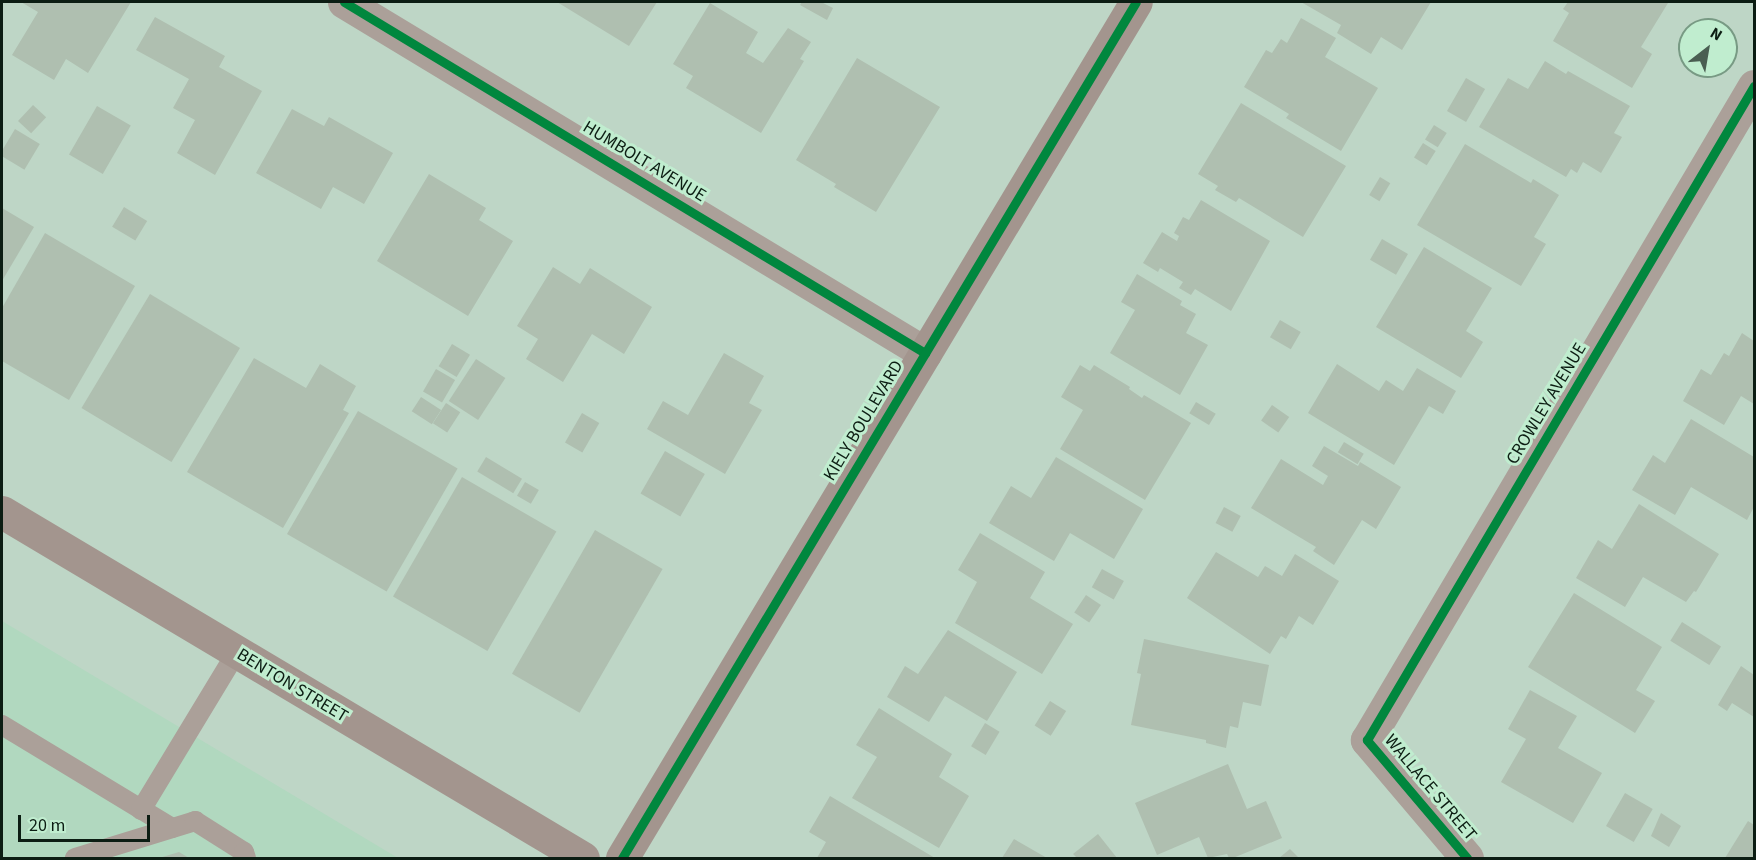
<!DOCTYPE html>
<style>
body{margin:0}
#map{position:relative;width:1756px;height:860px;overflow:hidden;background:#bed6c6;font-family:"Source Sans 3",sans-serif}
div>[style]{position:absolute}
.built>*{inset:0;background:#b1d8bf}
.building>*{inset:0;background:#afbfb0;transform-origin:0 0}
.lane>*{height:20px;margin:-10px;padding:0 10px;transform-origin:10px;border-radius:10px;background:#aba099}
.street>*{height:33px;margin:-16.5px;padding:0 16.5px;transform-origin:16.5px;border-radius:16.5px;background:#aba099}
.secondary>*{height:33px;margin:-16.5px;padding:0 16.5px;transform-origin:16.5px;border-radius:16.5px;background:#a3958e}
.cycleway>*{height:9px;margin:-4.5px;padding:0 4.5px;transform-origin:4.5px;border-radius:4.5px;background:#00873e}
span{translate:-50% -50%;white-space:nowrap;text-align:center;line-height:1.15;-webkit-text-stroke:6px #c0edcf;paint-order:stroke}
.street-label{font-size:18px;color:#0c1d13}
.frame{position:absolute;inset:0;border:3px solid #0c1d13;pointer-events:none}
.north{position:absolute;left:1678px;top:18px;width:60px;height:60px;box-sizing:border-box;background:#c0edcf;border:2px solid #789a84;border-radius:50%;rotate:31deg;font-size:16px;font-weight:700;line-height:24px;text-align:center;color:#0c1d13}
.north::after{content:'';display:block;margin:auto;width:21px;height:27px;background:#4a5e52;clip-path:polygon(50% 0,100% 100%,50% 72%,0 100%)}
.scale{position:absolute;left:18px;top:815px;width:132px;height:27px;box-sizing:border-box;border:3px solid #0c1d13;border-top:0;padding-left:8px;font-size:18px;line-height:21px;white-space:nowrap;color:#0c1d13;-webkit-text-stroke:4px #c0edcf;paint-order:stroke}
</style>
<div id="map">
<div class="built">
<div style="clip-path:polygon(2px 621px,398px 858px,2px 858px)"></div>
</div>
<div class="building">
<div style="clip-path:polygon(21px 2px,131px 2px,88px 73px,66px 59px,54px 80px,12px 55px,38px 12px)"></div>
<div style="clip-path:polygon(557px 2px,657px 2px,629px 46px)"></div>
<div style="clip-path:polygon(802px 2px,821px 2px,833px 8px,827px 20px,800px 5px)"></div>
<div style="clip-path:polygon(1301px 2px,1431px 2px,1402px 50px,1381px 37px,1371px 54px,1337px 33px,1341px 25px)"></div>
<div style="clip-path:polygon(1568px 2px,1668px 3px,1641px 47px,1652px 54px,1632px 88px,1553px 41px,1569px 13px,1563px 9px)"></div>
<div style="clip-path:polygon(710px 3px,758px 32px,746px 53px,763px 63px,788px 28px,811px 42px,800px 59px,804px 61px,761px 133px,686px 88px,693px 76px,673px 64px)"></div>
<div style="clip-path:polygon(155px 17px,225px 56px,219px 67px,262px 91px,215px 175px,177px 153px,195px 120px,173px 108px,189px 79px,136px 50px)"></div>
<div style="clip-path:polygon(1301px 18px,1336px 38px,1325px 57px,1378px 88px,1341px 151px,1286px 118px,1289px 114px,1244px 87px,1266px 50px,1272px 53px,1281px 39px,1287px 43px)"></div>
<div style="clip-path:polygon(857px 58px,940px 107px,876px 212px,834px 187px,836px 184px,796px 160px)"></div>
<div style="clip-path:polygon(1545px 61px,1566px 74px,1568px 71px,1630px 106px,1614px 133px,1622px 137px,1601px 173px,1583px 162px,1577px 173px,1571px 169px,1566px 177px,1479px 127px,1508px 78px,1528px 89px)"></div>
<div style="left:1466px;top:78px;width:22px;height:38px;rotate:30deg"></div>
<div style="clip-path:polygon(1241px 103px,1346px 166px,1303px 237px,1239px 198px,1236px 202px,1215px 190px,1218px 186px,1198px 174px)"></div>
<div style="left:33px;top:105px;width:18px;height:22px;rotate:43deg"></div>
<div style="left:97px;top:106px;width:39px;height:56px;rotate:30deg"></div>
<div style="clip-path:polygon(292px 109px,324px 126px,329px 117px,393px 153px,364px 204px,333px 187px,321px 209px,256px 173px)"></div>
<div style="left:1434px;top:125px;width:15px;height:17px;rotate:32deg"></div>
<div style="left:15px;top:129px;width:29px;height:30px;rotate:31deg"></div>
<div style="left:1423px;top:143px;width:15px;height:17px;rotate:32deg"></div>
<div style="clip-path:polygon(1465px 144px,1531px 183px,1533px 179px,1559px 195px,1534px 237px,1546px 244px,1521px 286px,1417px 225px)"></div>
<div style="clip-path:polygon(429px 174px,486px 208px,479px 220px,513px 241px,468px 316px,377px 261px)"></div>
<div style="left:1380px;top:177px;width:12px;height:21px;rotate:31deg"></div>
<div style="clip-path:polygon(1201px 200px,1270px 241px,1231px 311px,1195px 289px,1191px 295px,1179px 288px,1183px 282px,1160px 268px,1158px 272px,1143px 263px,1162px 232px,1177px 241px,1179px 236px,1174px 233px,1183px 217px,1189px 220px)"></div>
<div style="left:124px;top:207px;width:27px;height:23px;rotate:31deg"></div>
<div style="clip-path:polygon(2px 208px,34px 227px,2px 281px)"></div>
<div style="clip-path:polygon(45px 233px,135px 286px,69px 400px,2px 361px,2px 308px)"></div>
<div style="left:1382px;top:239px;width:30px;height:24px;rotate:30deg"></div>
<div style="clip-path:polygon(1424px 247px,1492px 288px,1466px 331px,1483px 342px,1461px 378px,1376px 327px)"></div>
<div style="clip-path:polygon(553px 267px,580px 284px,590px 268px,652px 307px,624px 354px,592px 334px,563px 382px,526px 359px,538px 339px,517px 326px)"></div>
<div style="clip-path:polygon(1137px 274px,1182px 301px,1180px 305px,1196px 314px,1186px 333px,1208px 345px,1180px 395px,1110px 353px,1135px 310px,1121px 302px)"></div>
<div style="left:150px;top:294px;width:105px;height:133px;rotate:31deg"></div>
<div style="left:1280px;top:320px;width:24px;height:20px;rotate:30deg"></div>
<div style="clip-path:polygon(1742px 333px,1754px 341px,1754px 404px,1741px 396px,1724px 425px,1683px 401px,1701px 369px,1711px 375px,1724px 353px,1729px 356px)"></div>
<div style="left:452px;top:344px;width:21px;height:26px;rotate:31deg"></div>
<div style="clip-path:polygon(724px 353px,764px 376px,749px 403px,762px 410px,725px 474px,647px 429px,663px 401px,688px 415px)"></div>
<div style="clip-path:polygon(254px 358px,306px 388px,320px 364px,356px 386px,343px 410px,349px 413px,283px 528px,187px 472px)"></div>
<div style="left:476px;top:359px;width:35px;height:50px;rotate:33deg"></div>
<div style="clip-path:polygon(1337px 364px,1379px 391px,1386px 380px,1403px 391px,1417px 368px,1456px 391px,1443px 414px,1429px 406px,1394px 465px,1308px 413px)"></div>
<div style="clip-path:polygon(1080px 365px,1090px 371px,1094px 365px,1130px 387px,1129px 389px,1142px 398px,1144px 395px,1191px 423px,1145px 500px,1060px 449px,1083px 410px,1061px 397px)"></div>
<div style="left:436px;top:369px;width:22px;height:26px;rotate:30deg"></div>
<div style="left:421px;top:397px;width:24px;height:17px;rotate:33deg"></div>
<div style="left:1196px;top:402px;width:23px;height:13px;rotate:31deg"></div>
<div style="left:446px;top:403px;width:17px;height:24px;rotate:33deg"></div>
<div style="left:1272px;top:405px;width:21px;height:19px;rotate:35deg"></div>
<div style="left:358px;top:411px;width:115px;height:142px;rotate:30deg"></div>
<div style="left:582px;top:413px;width:20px;height:34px;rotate:30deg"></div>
<div style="clip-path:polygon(1691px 419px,1754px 457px,1754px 507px,1747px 520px,1691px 487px,1675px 515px,1632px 490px,1653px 455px,1665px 463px)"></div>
<div style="left:1344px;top:442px;width:23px;height:12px;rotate:31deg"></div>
<div style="clip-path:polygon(1324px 446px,1358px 466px,1360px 462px,1401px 487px,1376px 529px,1362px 520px,1334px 565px,1313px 551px,1316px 547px,1251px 508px,1281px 459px,1323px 485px,1328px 476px,1312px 466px)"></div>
<div style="left:665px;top:451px;width:46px;height:49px;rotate:30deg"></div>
<div style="left:486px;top:457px;width:42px;height:17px;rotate:31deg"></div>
<div style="clip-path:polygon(1056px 457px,1143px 509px,1114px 559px,1070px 533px,1054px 561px,989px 523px,1011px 486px,1031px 498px)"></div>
<div style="left:462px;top:477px;width:109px;height:138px;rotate:30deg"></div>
<div style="left:525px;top:482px;width:16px;height:16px;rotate:30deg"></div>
<div style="clip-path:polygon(1639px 504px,1719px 554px,1696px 592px,1694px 591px,1686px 602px,1643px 577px,1625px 607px,1576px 578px,1598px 540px,1612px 549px)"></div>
<div style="left:1224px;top:507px;width:19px;height:18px;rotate:28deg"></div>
<div style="left:595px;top:530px;width:78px;height:166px;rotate:30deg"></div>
<div style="clip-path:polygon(980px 533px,1045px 572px,1030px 598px,1073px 624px,1042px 674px,955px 623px,977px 582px,958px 570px)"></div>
<div style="clip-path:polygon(1216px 552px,1258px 577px,1265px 566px,1282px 576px,1295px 554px,1339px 581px,1313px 625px,1299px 616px,1286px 639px,1281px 636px,1270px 654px,1187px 598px)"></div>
<div style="left:1102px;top:569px;width:25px;height:21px;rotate:29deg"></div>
<div style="clip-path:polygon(1574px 593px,1662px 647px,1636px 690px,1655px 701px,1635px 733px,1528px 667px)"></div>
<div style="left:1086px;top:595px;width:18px;height:21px;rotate:34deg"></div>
<div style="left:1682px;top:622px;width:46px;height:22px;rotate:32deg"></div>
<div style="clip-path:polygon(948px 630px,1017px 672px,987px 721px,945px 696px,929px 722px,887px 697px,905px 666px,918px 674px)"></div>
<div style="clip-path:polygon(1144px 639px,1269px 665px,1261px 706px,1243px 702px,1238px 728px,1230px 726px,1226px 748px,1206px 743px,1206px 740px,1131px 725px,1141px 674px,1137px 673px)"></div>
<div style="clip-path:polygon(1741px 666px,1754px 675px,1754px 717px,1732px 703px,1727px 711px,1718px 705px)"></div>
<div style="clip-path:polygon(1530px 690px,1577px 716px,1558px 748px,1602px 773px,1573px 823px,1501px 782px,1526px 739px,1508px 729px)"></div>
<div style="left:1050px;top:701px;width:19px;height:29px;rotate:32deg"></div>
<div style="clip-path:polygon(879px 708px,952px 754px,939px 777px,969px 796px,939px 848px,852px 798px,877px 757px,856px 745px)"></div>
<div style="left:985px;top:723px;width:17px;height:27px;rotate:31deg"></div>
<div style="clip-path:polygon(1228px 764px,1247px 809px,1266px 801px,1282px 838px,1233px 858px,1229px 858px,1227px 854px,1208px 858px,1199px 837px,1157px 855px,1135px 803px)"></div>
<div style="left:1625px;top:793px;width:32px;height:38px;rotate:30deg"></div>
<div style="clip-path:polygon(830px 796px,935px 858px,817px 858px,826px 842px,809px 832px)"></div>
<div style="clip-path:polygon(1661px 813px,1681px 826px,1669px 847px,1651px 836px)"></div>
<div style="clip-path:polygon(1748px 821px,1754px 825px,1754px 858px,1725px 858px)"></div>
<div style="clip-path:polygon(1098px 834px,1117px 858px,1077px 858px,1073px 854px)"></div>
<div style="clip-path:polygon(1014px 839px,1047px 858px,1002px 858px)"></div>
<div style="clip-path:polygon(1290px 849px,1299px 858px,1279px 858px)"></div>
<div style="clip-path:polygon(179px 852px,189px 858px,159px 858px)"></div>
</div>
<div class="lane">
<div style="left:2px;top:725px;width:199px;rotate:31.2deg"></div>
<div style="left:141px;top:810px;width:184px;rotate:-58.8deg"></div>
<div style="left:75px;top:858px;width:126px;rotate:-17.1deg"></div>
<div style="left:195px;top:821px;width:58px;rotate:32.3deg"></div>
<div style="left:244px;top:852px;width:6px;rotate:72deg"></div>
</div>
<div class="street">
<div style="left:344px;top:2px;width:679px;rotate:31.14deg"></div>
<div style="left:1467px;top:858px;width:155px;rotate:-130.3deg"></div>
<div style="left:1367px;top:740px;width:760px;rotate:-59.39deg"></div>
</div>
<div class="secondary">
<div style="left:2px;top:512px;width:676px;rotate:30.77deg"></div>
<div style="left:622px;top:858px;width:998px;rotate:-59.02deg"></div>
</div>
<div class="cycleway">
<div style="left:344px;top:2px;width:679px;rotate:31.14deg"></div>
<div style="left:622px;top:858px;width:998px;rotate:-59.02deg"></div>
<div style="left:1467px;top:858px;width:155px;rotate:-130.3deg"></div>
<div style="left:1367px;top:740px;width:760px;rotate:-59.39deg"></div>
</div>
<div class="street-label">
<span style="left:644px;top:162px;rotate:31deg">HUMBOLT AVENUE</span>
<span style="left:1547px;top:404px;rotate:-59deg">CROWLEY AVENUE</span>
<span style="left:864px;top:421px;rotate:-59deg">KIELY BOULEVARD</span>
<span style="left:292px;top:686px;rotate:31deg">BENTON STREET</span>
<span style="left:1430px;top:788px;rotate:50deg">WALLACE STREET</span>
</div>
<div class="frame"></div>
<div class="north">N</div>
<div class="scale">20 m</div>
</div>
